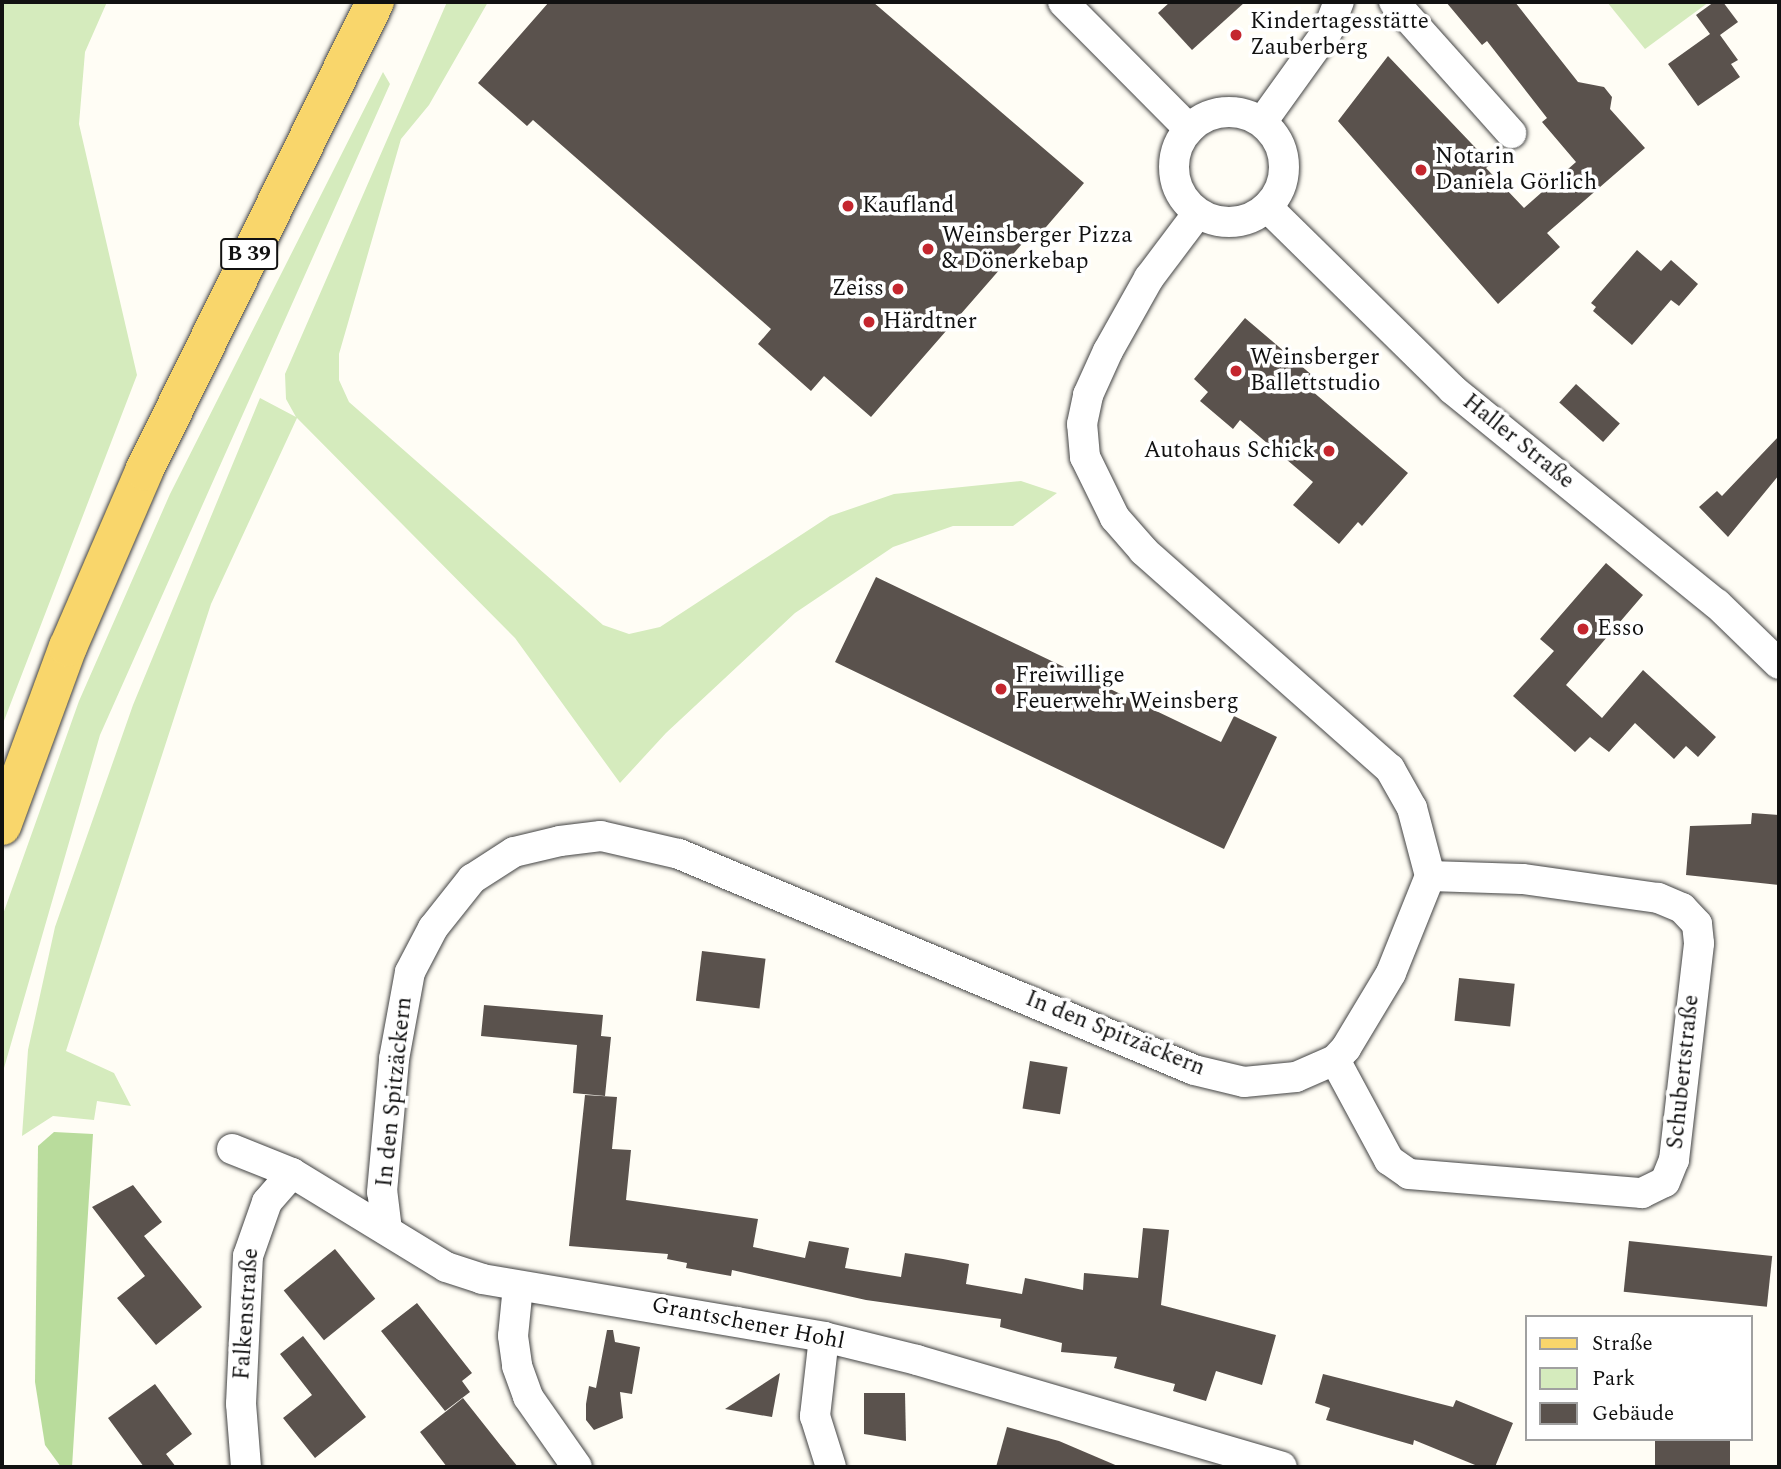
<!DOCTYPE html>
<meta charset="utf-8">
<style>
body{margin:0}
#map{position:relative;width:1781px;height:1469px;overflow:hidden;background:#fffdf5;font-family:Spectral,serif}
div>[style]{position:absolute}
.green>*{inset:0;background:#d5ebbd}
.forest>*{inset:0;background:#b9dc9c}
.building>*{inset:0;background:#5a524d;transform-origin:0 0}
.roads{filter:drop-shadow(0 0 2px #444) drop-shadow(0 0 2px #444)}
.minor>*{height:30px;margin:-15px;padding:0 15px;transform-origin:15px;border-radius:15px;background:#fff}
.minor>.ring{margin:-15px;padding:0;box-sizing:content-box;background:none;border:30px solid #fff;border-radius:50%}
.major>*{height:38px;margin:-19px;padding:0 19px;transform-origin:19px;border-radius:19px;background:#f9d66b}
.dots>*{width:19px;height:19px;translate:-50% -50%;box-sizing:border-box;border:4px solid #fff;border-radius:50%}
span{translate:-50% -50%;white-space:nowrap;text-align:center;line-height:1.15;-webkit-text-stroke:7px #fff;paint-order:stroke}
.shield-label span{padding:2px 5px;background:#fff;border:2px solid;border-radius:5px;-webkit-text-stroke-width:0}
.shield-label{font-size:21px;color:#111;font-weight:700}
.poi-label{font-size:23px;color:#111}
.left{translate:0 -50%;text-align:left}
.right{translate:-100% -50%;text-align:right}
.street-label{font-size:23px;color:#111}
.frame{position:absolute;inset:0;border:4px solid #111;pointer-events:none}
.legend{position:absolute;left:1525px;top:1315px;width:228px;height:126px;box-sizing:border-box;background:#fff;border:2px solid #a0a0a0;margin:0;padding:9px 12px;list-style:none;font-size:21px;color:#111}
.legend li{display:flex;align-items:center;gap:14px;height:35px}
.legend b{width:35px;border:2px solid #a0a0a0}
</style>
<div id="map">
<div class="green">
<div style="clip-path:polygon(2px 2px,107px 2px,85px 52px,79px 124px,137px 375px,2px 726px)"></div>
<div style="clip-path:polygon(447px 2px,488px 2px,429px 105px,401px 139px,339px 354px,339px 380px,349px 402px,603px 625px,629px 634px,660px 627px,830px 516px,894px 494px,1021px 481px,1057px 493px,1013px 526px,953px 526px,893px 547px,795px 613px,666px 733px,620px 783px,515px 638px,297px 418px,211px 604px,66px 1051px,114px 1073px,131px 1106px,97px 1101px,94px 1120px,53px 1116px,22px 1136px,28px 1050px,55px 927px,133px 705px,260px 398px,296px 417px,286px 399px,285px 374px)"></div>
<div style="clip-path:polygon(1607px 2px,1709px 2px,1645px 49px)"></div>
<div style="clip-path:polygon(383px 72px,390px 84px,100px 735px,2px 1075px,2px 917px,79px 701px,170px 494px)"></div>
</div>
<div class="forest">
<div style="clip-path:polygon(54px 1132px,93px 1134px,72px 1467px,61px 1467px,45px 1445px,35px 1382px,38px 1146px)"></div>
</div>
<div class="building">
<div style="clip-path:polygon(549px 2px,873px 2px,1084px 183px,1040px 234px,1035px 229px,871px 417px,824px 376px,811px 391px,758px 344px,771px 329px,533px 120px,527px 126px,478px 83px)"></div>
<div style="clip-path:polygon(1170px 2px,1245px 2px,1192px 50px,1158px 13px)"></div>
<div style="clip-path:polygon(1446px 2px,1515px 2px,1578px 82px,1604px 87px,1612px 97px,1610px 109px,1645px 148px,1547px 233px,1560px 247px,1498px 304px,1338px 121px,1388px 56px,1491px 164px,1486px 168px,1524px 208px,1576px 162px,1542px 122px,1547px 118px,1487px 41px,1482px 45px)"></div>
<div style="clip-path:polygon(1714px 2px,1723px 2px,1738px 22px,1720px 35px,1738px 60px,1731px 64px,1740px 77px,1698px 106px,1668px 64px,1710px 34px,1696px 15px)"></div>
<div style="clip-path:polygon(1637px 250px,1661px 271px,1671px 260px,1698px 284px,1679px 306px,1671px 300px,1632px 345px,1593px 311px,1596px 307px,1591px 303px)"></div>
<div style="clip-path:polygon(1245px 318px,1313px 376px,1305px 385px,1408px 473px,1362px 526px,1358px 522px,1339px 544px,1293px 505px,1313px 482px,1240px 420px,1233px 429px,1200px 401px,1208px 392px,1194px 379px)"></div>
<div style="left:1576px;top:384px;width:59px;height:25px;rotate:42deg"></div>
<div style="clip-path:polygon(1779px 436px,1779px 475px,1728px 537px,1699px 507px,1717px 491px,1722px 496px)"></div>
<div style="clip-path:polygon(1606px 563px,1643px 595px,1566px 685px,1602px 718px,1643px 670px,1716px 737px,1698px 757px,1686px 746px,1674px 759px,1635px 723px,1609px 752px,1590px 737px,1575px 752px,1513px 696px,1554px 651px,1540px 639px)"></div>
<div style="clip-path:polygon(876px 577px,1221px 742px,1234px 716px,1277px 737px,1224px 849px,835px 662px)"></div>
<div style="clip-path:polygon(1752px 813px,1779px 815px,1779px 885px,1686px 875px,1690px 826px,1751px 824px)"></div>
<div style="left:702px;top:951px;width:64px;height:50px;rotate:7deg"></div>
<div style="left:1459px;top:978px;width:56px;height:43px;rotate:6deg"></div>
<div style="clip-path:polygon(484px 1005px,603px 1015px,601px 1036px,611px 1037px,605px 1096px,573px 1093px,577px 1045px,481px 1036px)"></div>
<div style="left:1030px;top:1061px;width:38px;height:48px;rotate:9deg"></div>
<div style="clip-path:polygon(585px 1095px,617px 1097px,612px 1149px,631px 1150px,626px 1200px,758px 1219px,753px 1247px,805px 1258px,809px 1241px,849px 1248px,845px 1268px,901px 1277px,905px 1253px,943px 1259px,969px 1264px,966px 1284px,1022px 1294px,1025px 1278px,1083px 1290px,1084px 1273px,1138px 1278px,1143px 1228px,1169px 1230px,1161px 1305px,1276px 1335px,1262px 1385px,1216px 1371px,1206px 1401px,1173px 1391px,1175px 1384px,1114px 1368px,1117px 1357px,1061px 1352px,1062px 1343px,1000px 1327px,1001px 1319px,866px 1300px,732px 1270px,731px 1276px,686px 1268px,687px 1263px,667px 1259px,668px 1254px,569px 1246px)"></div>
<div style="clip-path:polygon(133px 1185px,162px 1222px,144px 1236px,202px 1307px,156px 1345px,117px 1298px,145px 1276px,92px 1207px)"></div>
<div style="left:1629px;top:1241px;width:144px;height:51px;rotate:6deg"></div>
<div style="left:335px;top:1249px;width:64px;height:66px;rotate:51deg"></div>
<div style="clip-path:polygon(417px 1303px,472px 1373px,462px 1381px,470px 1392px,445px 1411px,381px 1331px)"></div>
<div style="clip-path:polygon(607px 1330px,613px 1330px,615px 1342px,640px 1347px,632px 1394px,620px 1392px,623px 1418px,594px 1430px,586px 1420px,586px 1404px,589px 1386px,596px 1388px)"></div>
<div style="clip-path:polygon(303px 1336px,366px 1417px,315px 1458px,283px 1418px,312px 1395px,280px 1354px)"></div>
<div style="clip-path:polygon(780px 1373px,772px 1417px,725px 1409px)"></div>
<div style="clip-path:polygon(1323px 1374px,1453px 1407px,1456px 1400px,1513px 1423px,1495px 1467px,1480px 1467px,1414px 1440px,1413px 1445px,1326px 1420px,1330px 1408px,1315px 1403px)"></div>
<div style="clip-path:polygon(155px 1384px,192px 1434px,166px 1454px,176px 1467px,144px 1467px,108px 1418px)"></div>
<div style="clip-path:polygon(864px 1393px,905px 1393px,906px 1441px,864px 1434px)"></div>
<div style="clip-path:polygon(463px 1398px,501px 1446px,518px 1467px,447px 1467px,420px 1432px)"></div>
<div style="clip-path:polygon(1007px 1427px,1059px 1441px,1120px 1467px,996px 1467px)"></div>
<div style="left:1655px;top:1439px;width:75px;height:28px"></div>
</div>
<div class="roads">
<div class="minor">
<div style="left:1063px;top:2px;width:179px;rotate:45.2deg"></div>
<div style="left:1394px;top:2px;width:176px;rotate:48.2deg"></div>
<div class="ring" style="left:1174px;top:112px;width:80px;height:80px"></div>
<div style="left:1262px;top:122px;width:113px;rotate:-54.3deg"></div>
<div style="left:1328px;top:30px;width:30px;rotate:-69deg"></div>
<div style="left:1267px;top:207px;width:260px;rotate:44.5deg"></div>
<div style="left:1452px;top:389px;width:341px;rotate:39.1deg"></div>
<div style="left:1717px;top:604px;width:86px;rotate:44.1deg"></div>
<div style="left:1335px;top:1060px;width:114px;rotate:61.6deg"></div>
<div style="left:1389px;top:1160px;width:24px;rotate:35deg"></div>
<div style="left:1409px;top:1174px;width:234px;rotate:4.7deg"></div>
<div style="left:1642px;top:1193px;width:25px;rotate:-26deg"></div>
<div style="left:1665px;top:1182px;width:24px;rotate:-68deg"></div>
<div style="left:1674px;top:1160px;width:218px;rotate:-83.4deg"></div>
<div style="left:1699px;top:943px;width:19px;rotate:-96deg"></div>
<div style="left:1697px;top:924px;width:22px;rotate:-133deg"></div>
<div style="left:1682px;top:908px;width:26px;rotate:-157deg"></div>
<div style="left:1658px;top:898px;width:137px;rotate:-172deg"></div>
<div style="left:1522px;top:879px;width:92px;rotate:-178.1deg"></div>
<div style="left:232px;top:1149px;width:65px;rotate:21.8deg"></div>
<div style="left:292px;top:1173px;width:180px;rotate:31.4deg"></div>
<div style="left:446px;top:1267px;width:38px;rotate:18deg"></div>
<div style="left:482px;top:1279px;width:347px;rotate:9.6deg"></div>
<div style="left:824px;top:1337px;width:96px;rotate:13.9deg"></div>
<div style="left:917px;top:1360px;width:380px;rotate:16.3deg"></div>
<div style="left:387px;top:1230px;width:38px;rotate:-97deg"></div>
<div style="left:382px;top:1192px;width:134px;rotate:-84.8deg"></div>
<div style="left:394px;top:1059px;width:88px;rotate:-79.6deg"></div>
<div style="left:410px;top:972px;width:50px;rotate:-62.4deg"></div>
<div style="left:433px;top:928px;width:63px;rotate:-51.5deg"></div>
<div style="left:472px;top:879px;width:50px;rotate:-32.7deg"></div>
<div style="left:514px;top:852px;width:47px;rotate:-13.4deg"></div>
<div style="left:560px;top:841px;width:41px;rotate:-7deg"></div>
<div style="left:601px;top:836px;width:80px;rotate:13deg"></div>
<div style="left:679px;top:854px;width:558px;rotate:22.75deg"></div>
<div style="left:1194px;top:1070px;width:51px;rotate:13.5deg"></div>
<div style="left:1244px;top:1082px;width:52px;rotate:-5.5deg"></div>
<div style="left:1296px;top:1077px;width:43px;rotate:-23.6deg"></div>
<div style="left:1335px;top:1060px;width:16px;rotate:-47deg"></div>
<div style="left:1346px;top:1048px;width:87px;rotate:-59deg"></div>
<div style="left:1391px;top:973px;width:105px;rotate:-68.1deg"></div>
<div style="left:1430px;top:876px;width:70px;rotate:-104.8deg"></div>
<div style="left:1412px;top:808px;width:45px;rotate:-119.4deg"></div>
<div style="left:1390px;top:769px;width:329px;rotate:-138.5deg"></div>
<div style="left:1144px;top:551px;width:44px;rotate:-131.3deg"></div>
<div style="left:1115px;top:518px;width:68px;rotate:-116.2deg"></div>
<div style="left:1085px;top:457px;width:33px;rotate:-95deg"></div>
<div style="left:1082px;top:424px;width:30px;rotate:-78deg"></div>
<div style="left:1088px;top:395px;width:48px;rotate:-65.6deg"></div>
<div style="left:1108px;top:351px;width:84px;rotate:-60.7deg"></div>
<div style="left:1149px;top:278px;width:81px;rotate:-53deg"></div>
<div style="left:518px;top:1286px;width:50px;rotate:95.7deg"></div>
<div style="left:513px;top:1336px;width:30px;rotate:82deg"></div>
<div style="left:517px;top:1366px;width:33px;rotate:70deg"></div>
<div style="left:528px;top:1397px;width:85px;rotate:55deg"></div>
<div style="left:824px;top:1337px;width:80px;rotate:96.5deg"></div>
<div style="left:815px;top:1416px;width:53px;rotate:72.6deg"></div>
<div style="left:246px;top:1467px;width:63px;rotate:-94.5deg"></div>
<div style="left:241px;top:1404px;width:148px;rotate:-87.3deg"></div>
<div style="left:248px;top:1256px;width:57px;rotate:-70.6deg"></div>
<div style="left:267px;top:1202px;width:38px;rotate:-49deg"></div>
</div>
<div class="major">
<div style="left:2px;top:826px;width:191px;rotate:-69.8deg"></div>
<div style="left:68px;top:647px;width:192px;rotate:-66.6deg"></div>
<div style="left:144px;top:471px;width:523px;rotate:-63.78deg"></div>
</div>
</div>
<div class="dots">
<div style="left:1236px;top:35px;background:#c4262e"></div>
<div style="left:1421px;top:170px;background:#c4262e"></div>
<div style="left:848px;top:206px;background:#c4262e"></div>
<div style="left:928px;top:249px;background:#c4262e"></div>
<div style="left:898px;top:289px;background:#c4262e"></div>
<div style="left:869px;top:322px;background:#c4262e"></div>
<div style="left:1236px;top:371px;background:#c4262e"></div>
<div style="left:1329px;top:451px;background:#c4262e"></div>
<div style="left:1583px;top:629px;background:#c4262e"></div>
<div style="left:1001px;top:689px;background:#c4262e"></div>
</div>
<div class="shield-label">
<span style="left:249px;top:254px">B 39</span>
</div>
<div class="poi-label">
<span class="left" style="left:1250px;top:35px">Kindertagesstätte<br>Zauberberg</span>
<span class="left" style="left:1435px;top:170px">Notarin<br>Daniela Görlich</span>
<span class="left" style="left:862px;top:206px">Kaufland</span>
<span class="left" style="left:942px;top:249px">Weinsberger Pizza<br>&amp; Dönerkebap</span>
<span class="right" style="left:884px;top:289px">Zeiss</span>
<span class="left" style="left:883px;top:322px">Härdtner</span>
<span class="left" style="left:1250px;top:371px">Weinsberger<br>Ballettstudio</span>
<span class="right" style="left:1315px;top:451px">Autohaus Schick</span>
<span class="left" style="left:1597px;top:629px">Esso</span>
<span class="left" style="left:1015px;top:689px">Freiwillige<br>Feuerwehr Weinsberg</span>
</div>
<div class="street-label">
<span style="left:1518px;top:442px;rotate:39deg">Haller Straße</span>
<span style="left:1115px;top:1034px;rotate:22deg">In den Spitzäckern</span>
<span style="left:1684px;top:1072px;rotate:-84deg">Schubertstraße</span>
<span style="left:395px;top:1092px;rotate:-84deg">In den Spitzäckern</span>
<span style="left:247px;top:1314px;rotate:-86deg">Falkenstraße</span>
<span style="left:748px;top:1324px;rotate:11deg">Grantschener Hohl</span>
</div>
<div class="frame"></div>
<ul class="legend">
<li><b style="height:9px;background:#f9d66b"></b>Straße</li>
<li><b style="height:19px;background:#d5ebbd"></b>Park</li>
<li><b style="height:19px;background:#5a524d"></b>Gebäude</li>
</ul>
</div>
